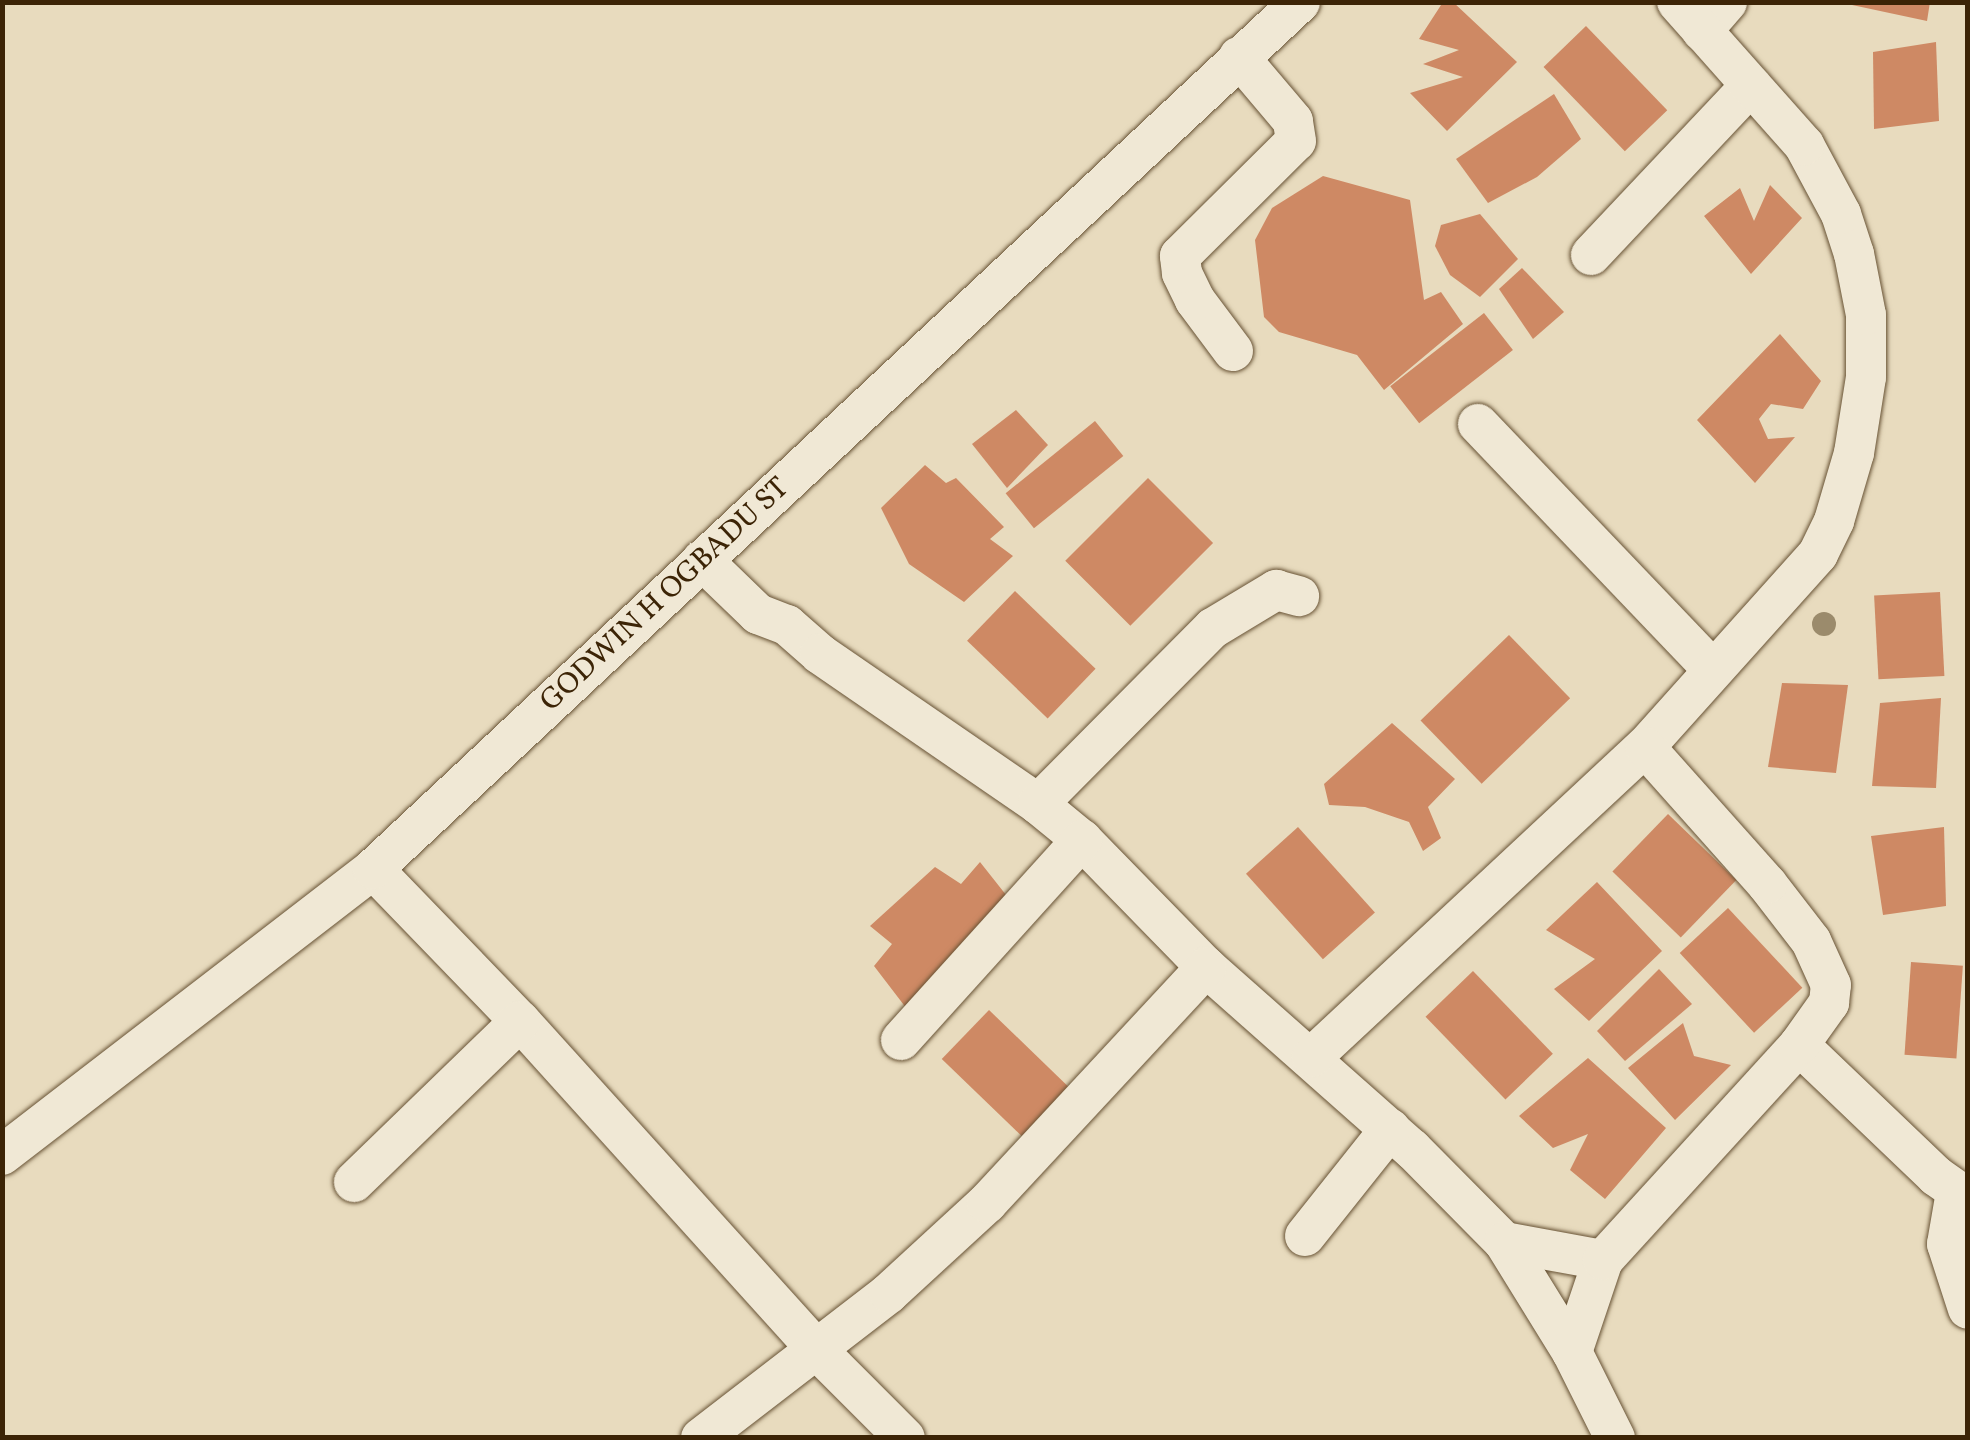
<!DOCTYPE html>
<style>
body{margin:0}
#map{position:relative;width:1970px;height:1440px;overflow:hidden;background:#e8dbbe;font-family:Vollkorn,serif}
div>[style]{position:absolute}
.building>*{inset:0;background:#ce8964;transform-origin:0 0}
.roads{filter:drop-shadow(0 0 2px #675234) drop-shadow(0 0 2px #675234)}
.minor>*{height:40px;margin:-20px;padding:0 20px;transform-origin:20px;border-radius:20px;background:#f0e8d5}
.trees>*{width:24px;height:24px;margin:-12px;border-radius:50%;background:#9b8b6c}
span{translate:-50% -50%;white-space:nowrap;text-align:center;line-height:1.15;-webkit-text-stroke:8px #f0e8d5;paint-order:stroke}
.street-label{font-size:30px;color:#3c2406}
.frame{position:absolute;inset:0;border:5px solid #3c2406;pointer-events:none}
</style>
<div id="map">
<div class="building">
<div style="clip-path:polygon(1443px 2px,1453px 2px,1517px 62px,1447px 131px,1410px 93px,1463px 77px,1423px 64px,1459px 50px,1419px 39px)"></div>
<div style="clip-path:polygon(1838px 2px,1930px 2px,1927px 21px)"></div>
<div style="left:1586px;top:26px;width:117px;height:59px;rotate:46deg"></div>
<div style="clip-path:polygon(1936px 42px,1939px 121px,1874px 129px,1873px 52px)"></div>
<div style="clip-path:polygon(1554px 94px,1581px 139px,1537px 177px,1488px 203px,1456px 159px)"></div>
<div style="clip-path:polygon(1323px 176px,1410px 200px,1424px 300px,1441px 292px,1463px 324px,1384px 390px,1357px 355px,1279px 332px,1264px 317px,1255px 240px,1272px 208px)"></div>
<div style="clip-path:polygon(1770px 185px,1802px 218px,1751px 274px,1704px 216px,1740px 188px,1754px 221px)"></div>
<div style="clip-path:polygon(1480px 214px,1518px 259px,1480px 297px,1450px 275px,1435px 246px,1441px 225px)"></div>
<div style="clip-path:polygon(1522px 268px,1564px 312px,1533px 339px,1499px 289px)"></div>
<div style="left:1484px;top:313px;width:47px;height:119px;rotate:52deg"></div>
<div style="clip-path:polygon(1780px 334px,1821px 381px,1803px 409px,1771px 404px,1759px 419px,1768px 439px,1795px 437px,1755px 483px,1697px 420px)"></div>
<div style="clip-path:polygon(1016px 410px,1048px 445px,1007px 488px,972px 444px)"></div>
<div style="left:1095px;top:421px;width:45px;height:115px;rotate:51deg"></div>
<div style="clip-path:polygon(925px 465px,946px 483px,956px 478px,1004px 527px,990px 539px,1013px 556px,964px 602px,909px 564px,881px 508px)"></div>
<div style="left:1148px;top:478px;width:92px;height:117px;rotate:45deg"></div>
<div style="left:1015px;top:591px;width:112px;height:69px;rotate:44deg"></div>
<div style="left:1940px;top:592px;width:84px;height:66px;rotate:87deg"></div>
<div style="left:1509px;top:635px;width:88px;height:123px;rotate:46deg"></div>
<div style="clip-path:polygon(1782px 683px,1848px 685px,1836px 773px,1768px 767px)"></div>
<div style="clip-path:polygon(1941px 698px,1936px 788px,1872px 786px,1880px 703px)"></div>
<div style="clip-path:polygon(1392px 723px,1455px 779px,1428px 807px,1441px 838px,1423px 851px,1409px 822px,1365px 807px,1329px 805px,1324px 784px)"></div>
<div style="left:1668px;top:814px;width:95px;height:80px;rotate:44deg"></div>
<div style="left:1298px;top:827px;width:115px;height:70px;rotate:48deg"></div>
<div style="clip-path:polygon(1944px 827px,1946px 906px,1883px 915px,1871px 836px)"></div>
<div style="clip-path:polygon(980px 862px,1014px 905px,910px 1013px,874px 966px,892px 944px,870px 926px,935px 867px,961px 884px)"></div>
<div style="clip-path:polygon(1597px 882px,1662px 951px,1589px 1021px,1554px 989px,1595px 959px,1546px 930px)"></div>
<div style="left:1728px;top:908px;width:109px;height:66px;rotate:47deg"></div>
<div style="left:1911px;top:962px;width:52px;height:93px;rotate:4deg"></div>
<div style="clip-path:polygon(1659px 969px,1692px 1004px,1625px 1061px,1597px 1031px)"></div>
<div style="left:1473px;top:971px;width:115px;height:66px;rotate:46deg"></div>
<div style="left:989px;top:1010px;width:114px;height:68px;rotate:44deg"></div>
<div style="clip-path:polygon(1683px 1023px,1694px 1056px,1731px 1065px,1675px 1120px,1628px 1068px)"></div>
<div style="clip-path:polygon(1588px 1058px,1666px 1128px,1605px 1199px,1570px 1170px,1588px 1134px,1553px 1148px,1519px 1116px)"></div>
</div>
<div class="roads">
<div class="minor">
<div style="left:1702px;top:31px;width:38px;rotate:-49deg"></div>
<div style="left:1591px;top:255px;width:233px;rotate:-46.7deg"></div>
<div style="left:1233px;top:351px;width:64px;rotate:-126.7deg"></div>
<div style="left:1195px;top:300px;width:30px;rotate:-116deg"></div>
<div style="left:1182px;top:273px;width:17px;rotate:-97deg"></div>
<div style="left:1180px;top:256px;width:163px;rotate:-44.8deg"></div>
<div style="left:1296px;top:141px;width:20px;rotate:-99deg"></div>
<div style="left:1293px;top:121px;width:84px;rotate:-130.2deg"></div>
<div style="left:1478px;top:424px;width:340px;rotate:46.3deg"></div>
<div style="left:702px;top:560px;width:78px;rotate:44deg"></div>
<div style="left:758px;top:614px;width:31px;rotate:21deg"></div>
<div style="left:787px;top:625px;width:44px;rotate:41.3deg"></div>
<div style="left:820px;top:654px;width:265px;rotate:34.5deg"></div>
<div style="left:1038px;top:804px;width:57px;rotate:39.3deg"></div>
<div style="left:1082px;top:840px;width:177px;rotate:45.7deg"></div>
<div style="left:1206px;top:967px;width:275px;rotate:41.5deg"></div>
<div style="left:1412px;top:1149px;width:131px;rotate:45.3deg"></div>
<div style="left:1504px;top:1242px;width:129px;rotate:58.3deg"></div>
<div style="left:1572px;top:1352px;width:96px;rotate:63.4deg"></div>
<div style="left:1038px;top:804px;width:248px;rotate:-45.2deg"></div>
<div style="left:1213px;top:628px;width:74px;rotate:-31.1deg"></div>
<div style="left:1276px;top:590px;width:24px;rotate:15deg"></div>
<div style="left:373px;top:869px;width:211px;rotate:46deg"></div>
<div style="left:520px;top:1021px;width:440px;rotate:47.9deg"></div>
<div style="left:815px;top:1348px;width:127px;rotate:45deg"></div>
<div style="left:901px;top:1040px;width:270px;rotate:-47.9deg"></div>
<div style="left:1799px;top:1045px;width:190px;rotate:43.7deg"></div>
<div style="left:1936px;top:1176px;width:39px;rotate:35deg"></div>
<div style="left:1312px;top:1057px;width:455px;rotate:-43deg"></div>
<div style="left:1645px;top:747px;width:259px;rotate:-48.1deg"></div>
<div style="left:1818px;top:554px;width:37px;rotate:-64deg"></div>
<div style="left:1834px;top:521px;width:71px;rotate:-73.6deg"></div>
<div style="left:1854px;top:453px;width:77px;rotate:-81deg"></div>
<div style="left:1866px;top:377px;width:62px;rotate:-90deg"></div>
<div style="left:1866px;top:315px;width:62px;rotate:-101.1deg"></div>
<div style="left:1854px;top:254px;width:42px;rotate:-108deg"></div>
<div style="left:1841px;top:214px;width:78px;rotate:-118.2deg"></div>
<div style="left:1804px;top:145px;width:191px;rotate:-131.6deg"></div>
<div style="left:2px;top:1155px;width:468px;rotate:-37.6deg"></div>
<div style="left:373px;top:869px;width:1269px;rotate:-43.08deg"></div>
<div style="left:354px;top:1182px;width:231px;rotate:-44.1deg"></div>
<div style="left:1956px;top:1192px;width:53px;rotate:99.8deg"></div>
<div style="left:1947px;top:1244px;width:68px;rotate:72.1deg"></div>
<div style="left:1305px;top:1236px;width:137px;rotate:-51.5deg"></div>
<div style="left:1504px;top:1242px;width:101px;rotate:10.3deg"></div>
<div style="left:1572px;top:1352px;width:97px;rotate:-71.4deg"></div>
<div style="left:1603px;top:1260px;width:291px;rotate:-47.6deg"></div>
<div style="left:1799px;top:1045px;width:52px;rotate:-54.5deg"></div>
<div style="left:1829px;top:1003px;width:18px;rotate:-84deg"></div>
<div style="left:1831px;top:985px;width:48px;rotate:-114.4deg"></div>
<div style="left:1811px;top:941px;width:72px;rotate:-127.7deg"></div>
<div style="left:1767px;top:884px;width:183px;rotate:-131.7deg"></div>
<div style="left:701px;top:1438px;width:237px;rotate:-37.6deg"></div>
<div style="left:889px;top:1293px;width:133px;rotate:-42.6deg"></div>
<div style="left:987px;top:1203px;width:322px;rotate:-47.1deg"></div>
</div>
</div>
<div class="trees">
<div style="left:1824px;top:624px"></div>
</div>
<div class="street-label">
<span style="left:665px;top:595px;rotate:-43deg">GODWIN H OGBADU ST</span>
</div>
<div class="frame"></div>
</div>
